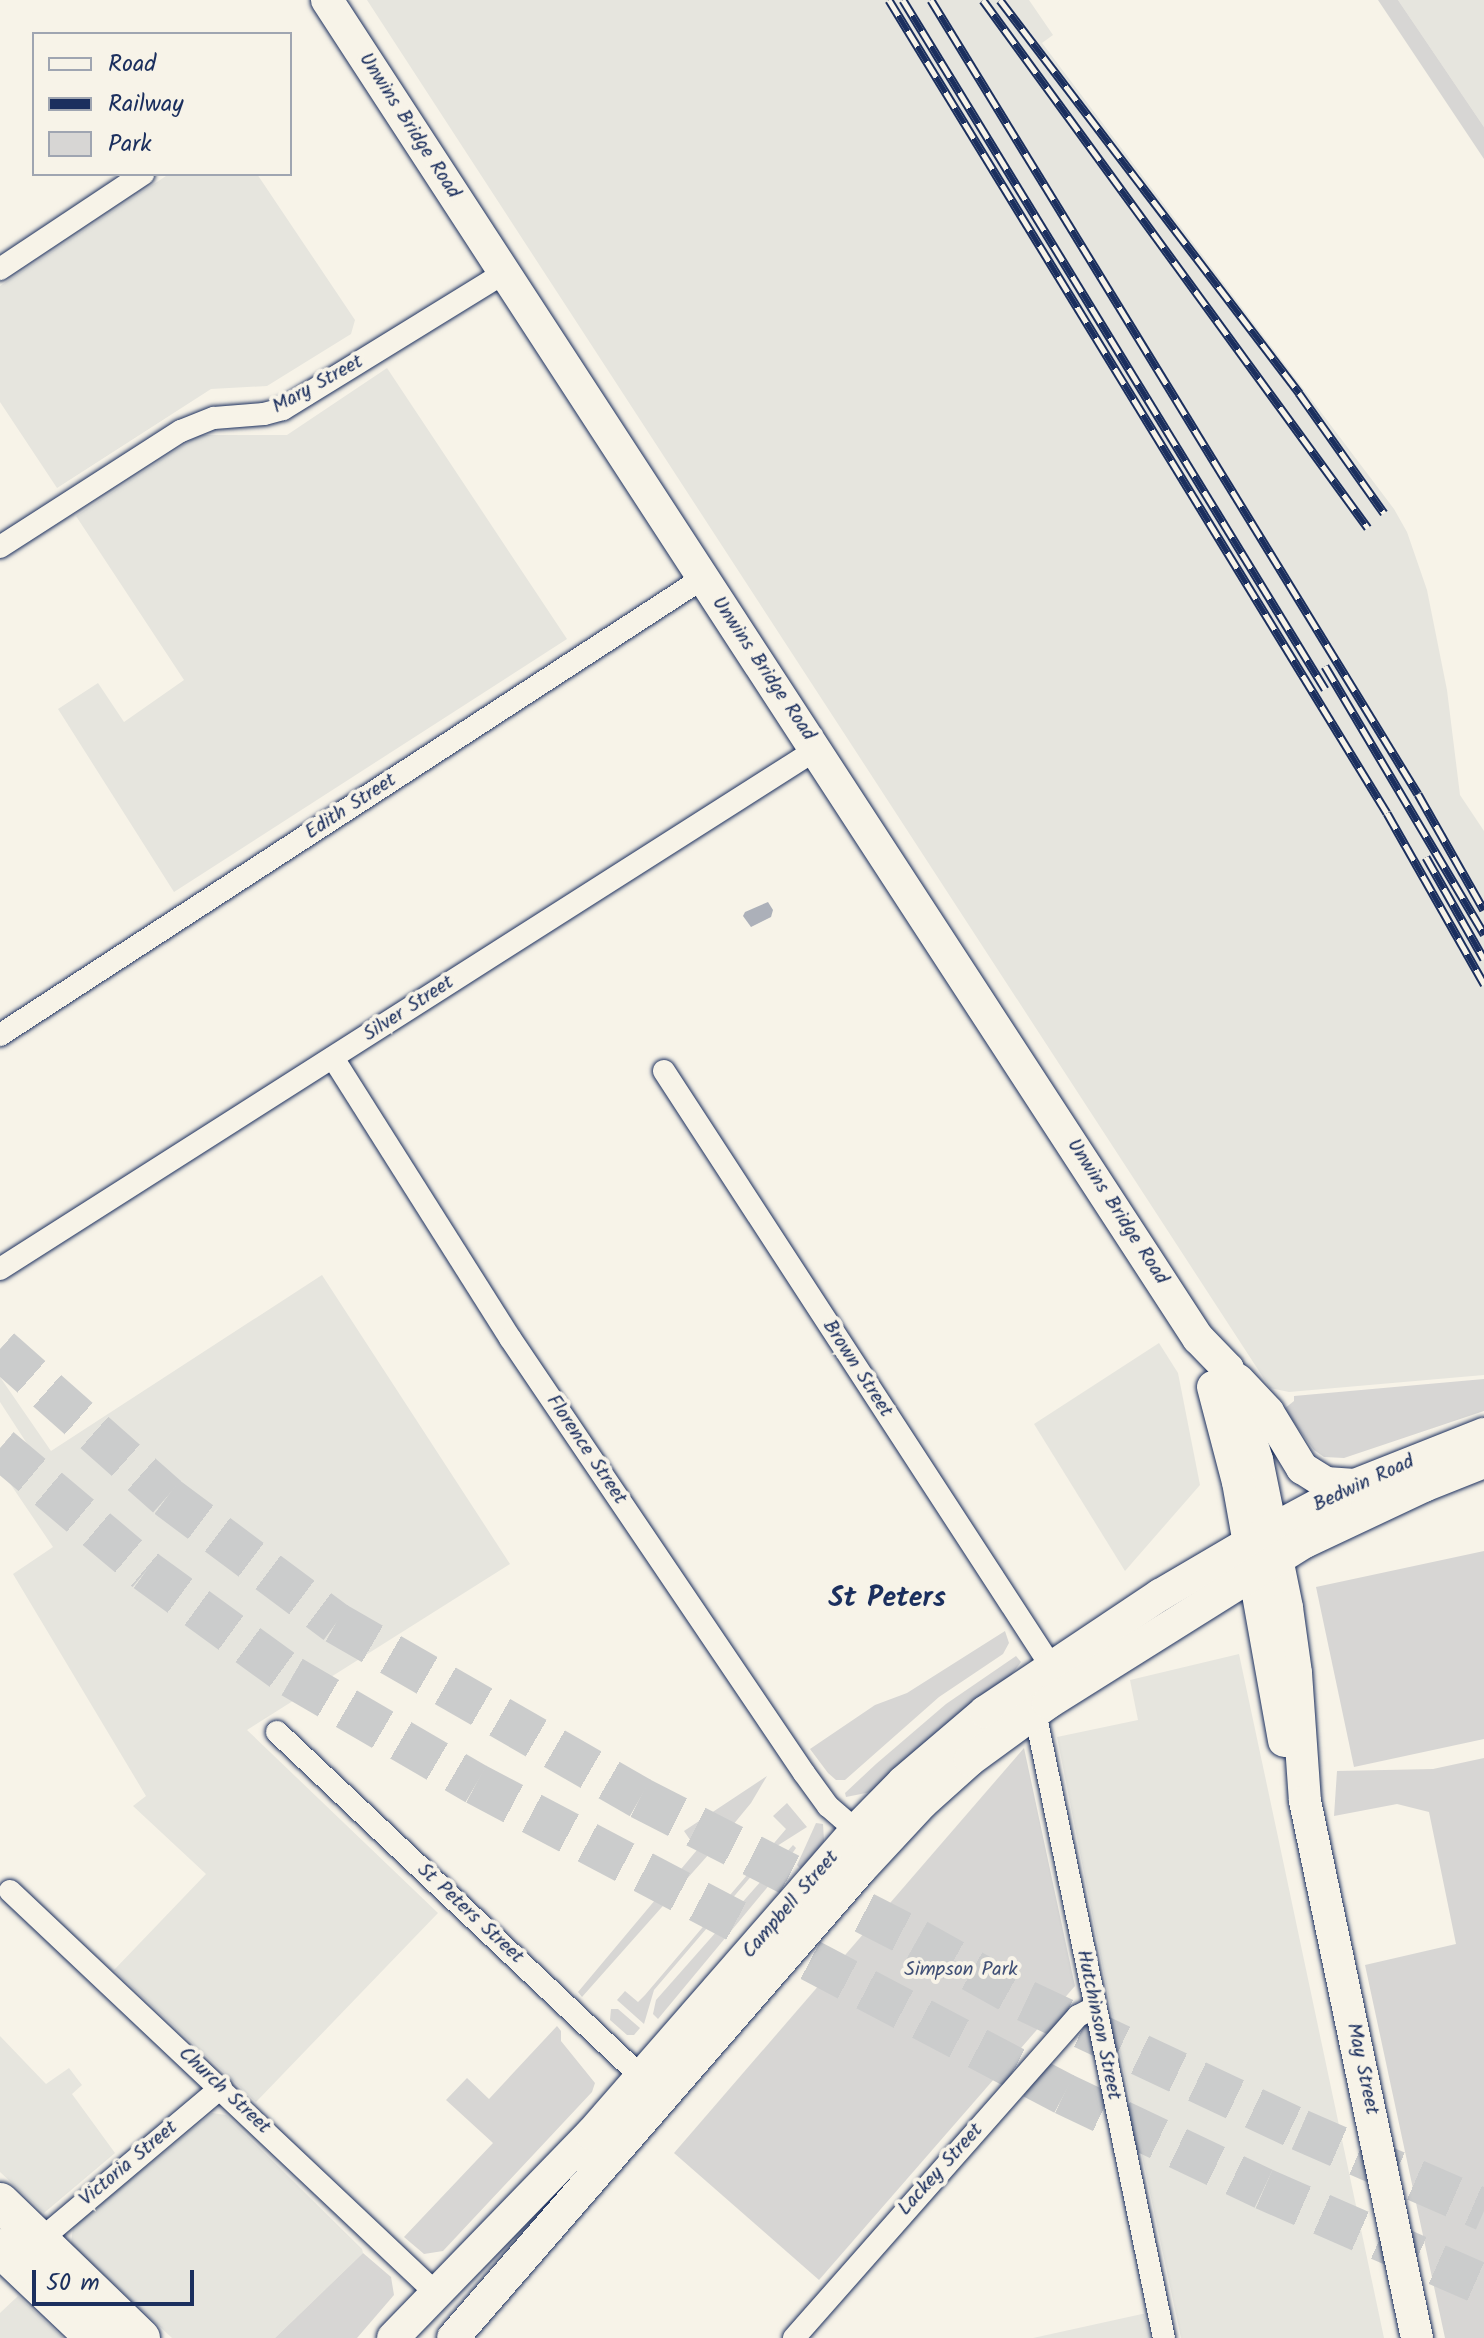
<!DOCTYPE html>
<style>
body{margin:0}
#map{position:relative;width:1484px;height:2338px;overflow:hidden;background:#f7f3e8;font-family:Kalam,sans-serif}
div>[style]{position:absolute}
.built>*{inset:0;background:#e6e5de}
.green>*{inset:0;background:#d7d6d4}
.water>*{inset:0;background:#acb0b9}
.motorway-tunnel>*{height:42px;margin-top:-21px;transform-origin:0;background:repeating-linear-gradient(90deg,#cbcccc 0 42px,transparent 0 63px)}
.roads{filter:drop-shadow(0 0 2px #1b2f5e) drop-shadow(0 0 2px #1b2f5e)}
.minor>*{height:22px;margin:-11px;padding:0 11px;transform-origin:11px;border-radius:11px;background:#f7f3e8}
.secondary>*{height:32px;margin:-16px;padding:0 16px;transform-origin:16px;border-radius:16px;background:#f7f3e8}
.trunk>*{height:38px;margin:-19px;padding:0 19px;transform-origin:19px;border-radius:19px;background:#f7f3e8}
.rail>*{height:9px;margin-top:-4.5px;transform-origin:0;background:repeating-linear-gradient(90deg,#f7f3e8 0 18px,#1b2f5e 0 36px);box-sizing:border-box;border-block:2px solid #1b2f5e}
span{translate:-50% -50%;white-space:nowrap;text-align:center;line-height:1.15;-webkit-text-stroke:8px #f7f3e8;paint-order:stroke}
.street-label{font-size:20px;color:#1b2f5e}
.park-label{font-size:20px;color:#415076}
.district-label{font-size:28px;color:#1b2f5e;font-weight:700}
.legend{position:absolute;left:32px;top:32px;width:260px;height:144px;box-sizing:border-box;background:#f7f3e8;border:2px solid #9fa5b1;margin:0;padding:10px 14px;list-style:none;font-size:24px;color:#1b2f5e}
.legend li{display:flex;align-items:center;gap:16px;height:40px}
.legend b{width:40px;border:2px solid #9fa5b1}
.scale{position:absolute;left:32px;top:2270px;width:162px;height:36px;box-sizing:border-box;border:4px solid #1b2f5e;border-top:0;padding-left:10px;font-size:24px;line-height:28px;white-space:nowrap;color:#1b2f5e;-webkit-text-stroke:6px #f7f3e8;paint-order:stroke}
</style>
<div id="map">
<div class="built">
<div style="clip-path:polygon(367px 0,1029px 0,1053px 35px,1042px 43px,1394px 509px,1407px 532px,1427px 590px,1447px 690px,1460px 795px,1484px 831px,1484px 1375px,1289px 1392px,1270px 1388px)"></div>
<div style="clip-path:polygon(1398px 0,1484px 0,1484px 127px)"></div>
<div style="clip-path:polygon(169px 174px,257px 174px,355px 320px,351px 334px,267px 386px,211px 389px,57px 488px,0 402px,0 286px)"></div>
<div style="clip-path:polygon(387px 368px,567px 639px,174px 892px,58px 709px,98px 683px,124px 722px,184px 680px,76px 516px,199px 435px,287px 435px)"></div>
<div style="clip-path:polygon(322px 1275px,510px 1564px,247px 1730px,438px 1913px,256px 2102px,114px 1970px,206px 1874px,133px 1806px,146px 1796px,13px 1574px,53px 1547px,7px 1479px,37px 1459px,0 1402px,0 1377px,51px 1451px)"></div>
<div style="clip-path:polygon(1159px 1343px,1178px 1373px,1200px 1485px,1125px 1571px,1034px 1424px)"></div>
<div style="clip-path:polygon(1239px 1654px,1278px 1837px,1384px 2338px,1181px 2338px,1115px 2029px,1057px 1737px,1138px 1720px,1130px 1680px)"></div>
<div style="clip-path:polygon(0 2036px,46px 2084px,69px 2068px,82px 2085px,72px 2094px,115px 2153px,44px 2213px,0 2172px)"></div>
<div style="clip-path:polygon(212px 2113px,226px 2115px,362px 2249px,363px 2253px,275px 2338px,172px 2338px,71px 2244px,73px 2227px)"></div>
<div style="clip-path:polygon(18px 2296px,63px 2338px,0 2338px,0 2313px)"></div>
<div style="clip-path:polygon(1144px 2314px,1150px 2338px,1033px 2338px,1142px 2314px)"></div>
</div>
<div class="green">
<div style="clip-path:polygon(1378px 0,1398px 0,1484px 127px,1484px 159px)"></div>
<div style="clip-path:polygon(1484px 1379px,1484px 1411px,1344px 1458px,1324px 1457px,1314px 1450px,1284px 1409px,1294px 1401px,1294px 1396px)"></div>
<div style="clip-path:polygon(1484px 1551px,1484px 1739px,1354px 1767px,1316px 1587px)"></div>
<div style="clip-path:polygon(1005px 1631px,1009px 1643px,1003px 1654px,939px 1697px,845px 1780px,836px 1780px,828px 1773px,810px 1749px,875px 1705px,907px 1693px)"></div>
<div style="clip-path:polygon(1016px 1656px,1021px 1662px,1006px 1682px,876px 1791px,846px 1797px,845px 1793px,876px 1764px,946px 1704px)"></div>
<div style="clip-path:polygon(1024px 1748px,1075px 1986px,819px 2280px,674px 2153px)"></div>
<div style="clip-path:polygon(1484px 1758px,1484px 2338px,1445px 2338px,1365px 1965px,1456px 1944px,1429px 1812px,1397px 1804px,1334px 1816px,1337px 1771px,1433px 1769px)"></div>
<div style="clip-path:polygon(767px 1776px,751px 1803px,709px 1854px,582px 1997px,578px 1992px,697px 1850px,684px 1831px)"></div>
<div style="clip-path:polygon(787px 1803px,807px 1827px,777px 1846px,654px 1990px,644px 2024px,617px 2000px,625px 1991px,638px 2002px,645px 1995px,786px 1829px,773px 1816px)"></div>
<div style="clip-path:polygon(816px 1823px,823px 1824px,824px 1841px,803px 1871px,797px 1865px)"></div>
<div style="clip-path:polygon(793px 1845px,796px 1848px,775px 1878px,658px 2019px,653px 2014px,656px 2000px)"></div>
<div style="clip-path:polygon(611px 2009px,618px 2009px,640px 2028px,634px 2035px,627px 2035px,610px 2020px)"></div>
<div style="clip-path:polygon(557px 2026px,561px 2031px,561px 2041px,595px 2083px,592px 2092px,443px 2251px,424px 2254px,404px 2237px,493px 2143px,446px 2100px,467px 2078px,489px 2099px)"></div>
<div style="clip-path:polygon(363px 2253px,391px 2277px,394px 2295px,357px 2338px,275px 2338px)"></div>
</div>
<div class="water">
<div style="clip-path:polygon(768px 902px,773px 910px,771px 917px,751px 927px,743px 916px,745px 912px)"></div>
</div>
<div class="motorway-tunnel">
<div style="left:0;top:1349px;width:223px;rotate:41.5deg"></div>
<div style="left:167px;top:1497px;width:211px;rotate:36.7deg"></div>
<div style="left:336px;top:1623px;width:351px;rotate:29.9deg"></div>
<div style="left:640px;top:1798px;width:311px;rotate:27.1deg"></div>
<div style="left:917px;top:1940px;width:125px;rotate:29.2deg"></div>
<div style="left:1026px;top:2001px;width:303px;rotate:25.2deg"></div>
<div style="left:1300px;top:2130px;width:201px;rotate:23.5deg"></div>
<div style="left:0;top:1448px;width:191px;rotate:40.1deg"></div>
<div style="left:146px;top:1571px;width:180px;rotate:36deg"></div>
<div style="left:292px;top:1677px;width:213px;rotate:30.2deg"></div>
<div style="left:476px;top:1784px;width:665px;rotate:27.8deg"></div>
<div style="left:1064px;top:2094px;width:221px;rotate:25.4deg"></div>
<div style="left:1264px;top:2189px;width:240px;rotate:23.6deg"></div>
</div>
<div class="roads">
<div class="minor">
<div style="left:0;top:269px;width:172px;rotate:-33.6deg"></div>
<div style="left:0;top:547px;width:215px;rotate:-32.7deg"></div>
<div style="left:181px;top:431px;width:35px;rotate:-22deg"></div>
<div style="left:214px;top:418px;width:50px;rotate:-4.6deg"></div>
<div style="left:264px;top:414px;width:20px;rotate:-15deg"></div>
<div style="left:283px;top:409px;width:262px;rotate:-31.6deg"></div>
<div style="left:0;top:1035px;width:838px;rotate:-33.03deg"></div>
<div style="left:333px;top:1058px;width:331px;rotate:57.7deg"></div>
<div style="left:510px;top:1338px;width:525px;rotate:55.95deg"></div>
<div style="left:804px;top:1773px;width:41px;rotate:54deg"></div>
<div style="left:828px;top:1806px;width:37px;rotate:41deg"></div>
<div style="left:664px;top:1071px;width:710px;rotate:56.96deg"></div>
<div style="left:0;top:1269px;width:968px;rotate:-32.48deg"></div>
<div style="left:1035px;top:1712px;width:639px;rotate:78.36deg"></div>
<div style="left:277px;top:1732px;width:515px;rotate:43.43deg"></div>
<div style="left:10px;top:1891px;width:586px;rotate:43.34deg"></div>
<div style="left:39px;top:2241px;width:238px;rotate:-40.1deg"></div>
<div style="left:794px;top:2338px;width:429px;rotate:-48.6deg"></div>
<div style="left:1078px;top:2016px;width:18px;rotate:-27deg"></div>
</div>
<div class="secondary">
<div style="left:327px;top:0;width:1597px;rotate:56.94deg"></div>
<div style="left:1198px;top:1338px;width:43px;rotate:45.9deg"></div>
<div style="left:1228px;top:1369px;width:96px;rotate:72.3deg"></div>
<div style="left:1257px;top:1460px;width:151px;rotate:78.5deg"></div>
<div style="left:1287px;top:1608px;width:66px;rotate:82.1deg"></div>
<div style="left:1296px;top:1673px;width:128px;rotate:86deg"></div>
<div style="left:1305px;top:1801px;width:549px;rotate:78.22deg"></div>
<div style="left:1238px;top:1380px;width:44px;rotate:46.8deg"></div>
<div style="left:1268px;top:1412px;width:66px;rotate:58.7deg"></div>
<div style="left:1302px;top:1468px;width:28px;rotate:32deg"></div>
<div style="left:1326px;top:1483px;width:29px;rotate:4deg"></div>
<div style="left:1213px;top:1387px;width:98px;rotate:75.3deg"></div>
<div style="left:1238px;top:1482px;width:263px;rotate:79.9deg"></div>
<div style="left:393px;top:2338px;width:284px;rotate:-45.9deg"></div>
<div style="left:591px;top:2134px;width:403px;rotate:-48.9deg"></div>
<div style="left:856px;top:1830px;width:67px;rotate:-45.6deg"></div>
<div style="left:903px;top:1782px;width:108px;rotate:-40.5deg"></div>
<div style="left:985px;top:1712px;width:211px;rotate:-33.8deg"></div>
<div style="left:1160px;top:1595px;width:129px;rotate:-30.4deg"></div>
<div style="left:1271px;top:1530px;width:95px;rotate:-28.2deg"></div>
<div style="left:1355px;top:1485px;width:139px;rotate:-21.6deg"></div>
<div style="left:453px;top:2338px;width:619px;rotate:-49deg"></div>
<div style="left:859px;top:1871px;width:93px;rotate:-47.2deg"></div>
<div style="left:922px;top:1803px;width:64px;rotate:-41.9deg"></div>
<div style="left:970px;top:1760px;width:97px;rotate:-36.2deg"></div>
<div style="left:1048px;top:1703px;width:303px;rotate:-32.1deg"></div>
<div style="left:1305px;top:1542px;width:132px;rotate:-25.2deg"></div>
<div style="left:1424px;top:1486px;width:65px;rotate:-21.8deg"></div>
</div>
<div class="trunk">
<div style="left:0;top:2202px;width:196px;rotate:44deg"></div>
<div style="left:0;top:2248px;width:131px;rotate:43.5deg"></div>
</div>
</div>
<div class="rail">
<div style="left:889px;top:0;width:953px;rotate:58.51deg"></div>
<div style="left:1387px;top:813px;width:197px;rotate:60.4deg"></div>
<div style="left:903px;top:0;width:808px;rotate:58.51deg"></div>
<div style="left:931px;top:0;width:931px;rotate:58.48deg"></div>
<div style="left:1418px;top:794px;width:133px;rotate:60.4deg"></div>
<div style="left:983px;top:0;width:653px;rotate:53.9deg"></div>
<div style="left:1000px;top:0;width:494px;rotate:52.7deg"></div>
<div style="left:1299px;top:393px;width:147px;rotate:54.7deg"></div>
<div style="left:1325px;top:666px;width:312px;rotate:59.3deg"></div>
<div style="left:1426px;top:857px;width:117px;rotate:60.4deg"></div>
</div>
<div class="street-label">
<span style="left:409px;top:126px;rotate:57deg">Unwins Bridge Road</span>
<span style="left:318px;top:385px;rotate:-29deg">Mary Street</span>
<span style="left:763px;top:669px;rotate:56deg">Unwins Bridge Road</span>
<span style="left:351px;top:807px;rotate:-33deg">Edith Street</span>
<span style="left:409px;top:1009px;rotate:-33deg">Silver Street</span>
<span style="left:1117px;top:1212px;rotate:57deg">Unwins Bridge Road</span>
<span style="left:857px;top:1369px;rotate:57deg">Brown Street</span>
<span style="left:586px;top:1450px;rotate:56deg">Florence Street</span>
<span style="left:1364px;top:1484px;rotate:-25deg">Bedwin Road</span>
<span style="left:791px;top:1905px;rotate:-49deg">Campbell Street</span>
<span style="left:470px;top:1914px;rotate:43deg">St Peters Street</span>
<span style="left:1098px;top:2025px;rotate:78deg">Hutchinson Street</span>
<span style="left:1362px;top:2069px;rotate:78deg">May Street</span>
<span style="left:224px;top:2091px;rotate:43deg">Church Street</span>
<span style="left:129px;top:2164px;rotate:-40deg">Victoria Street</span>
<span style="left:941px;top:2170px;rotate:-48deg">Lackey Street</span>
</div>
<div class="park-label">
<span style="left:961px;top:1970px">Simpson Park</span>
</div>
<div class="district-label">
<span style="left:887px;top:1599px">St Peters</span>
</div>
<ul class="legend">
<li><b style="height:10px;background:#f7f3e8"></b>Road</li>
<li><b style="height:10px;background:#1b2f5e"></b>Railway</li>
<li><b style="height:22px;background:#d7d6d4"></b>Park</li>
</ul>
<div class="scale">50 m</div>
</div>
